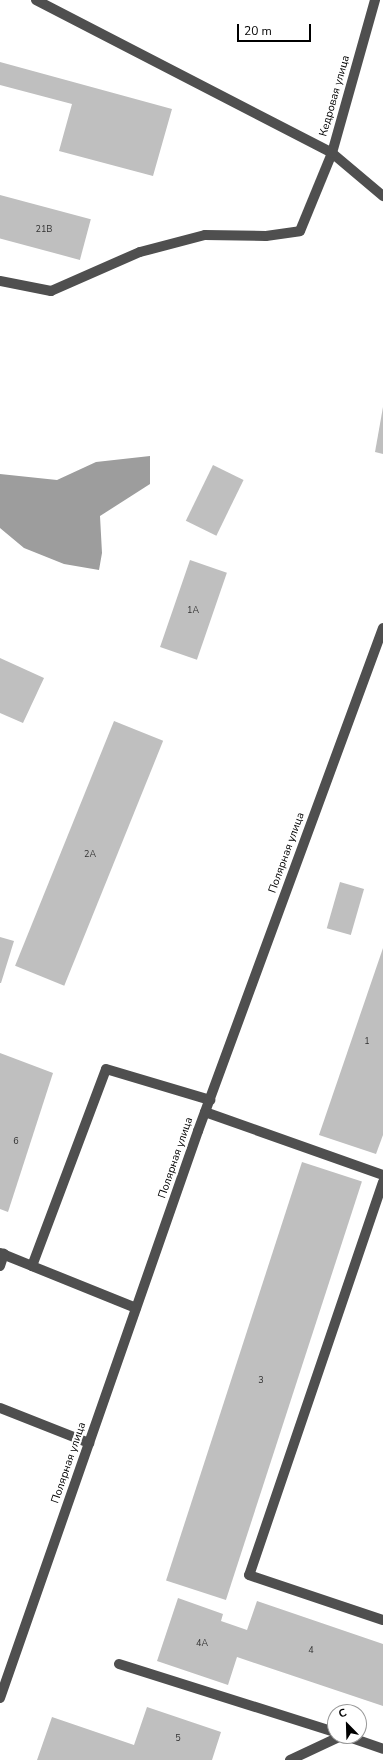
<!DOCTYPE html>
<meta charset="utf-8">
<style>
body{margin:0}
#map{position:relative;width:383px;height:1760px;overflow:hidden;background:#fff;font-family:"Nunito Sans",sans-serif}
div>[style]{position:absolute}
.water>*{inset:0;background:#9d9d9d}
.building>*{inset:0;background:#bfbfbf;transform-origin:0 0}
.minor>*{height:10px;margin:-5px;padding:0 5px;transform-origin:5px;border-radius:5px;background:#4f4f4f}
span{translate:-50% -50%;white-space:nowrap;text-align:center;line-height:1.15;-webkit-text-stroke:4px #fff;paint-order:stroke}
.number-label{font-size:9px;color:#303030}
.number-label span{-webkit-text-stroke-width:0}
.street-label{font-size:11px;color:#000}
.north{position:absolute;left:327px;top:1704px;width:40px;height:40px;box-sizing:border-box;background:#fff;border:1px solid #999;border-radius:50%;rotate:337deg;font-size:11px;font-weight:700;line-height:16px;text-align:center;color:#000}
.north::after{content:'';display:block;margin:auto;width:14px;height:18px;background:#000;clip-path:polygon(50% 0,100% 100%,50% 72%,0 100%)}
.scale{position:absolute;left:237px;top:24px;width:74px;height:18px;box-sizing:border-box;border:2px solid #000;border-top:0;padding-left:5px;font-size:12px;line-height:14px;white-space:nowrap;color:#000;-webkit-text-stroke:3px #fff;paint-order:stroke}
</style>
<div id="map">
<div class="water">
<div style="clip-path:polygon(150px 456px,150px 484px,100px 516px,102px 553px,99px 570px,64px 564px,24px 548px,0 528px,0 474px,57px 480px,96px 462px)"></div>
</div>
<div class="building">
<div style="clip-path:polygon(0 62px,172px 109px,153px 176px,59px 151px,72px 104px,0 85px)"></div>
<div style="left:0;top:195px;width:94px;height:42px;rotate:15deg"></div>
<div style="clip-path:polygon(383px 407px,383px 454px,375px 452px)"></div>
<div style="left:213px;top:465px;width:34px;height:62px;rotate:26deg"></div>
<div style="left:190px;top:560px;width:39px;height:92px;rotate:19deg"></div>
<div style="clip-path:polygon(0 658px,44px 678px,23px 723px,0 713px)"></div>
<div style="left:114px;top:721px;width:53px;height:264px;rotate:22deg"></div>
<div style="left:340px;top:882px;width:25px;height:48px;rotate:16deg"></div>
<div style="clip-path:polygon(0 937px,14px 941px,1px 983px,0 983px)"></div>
<div style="clip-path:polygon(383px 948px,383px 1135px,376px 1154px,319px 1135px)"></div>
<div style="clip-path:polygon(0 1053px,53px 1073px,8px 1212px,0 1209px)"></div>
<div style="left:302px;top:1162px;width:63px;height:440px;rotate:18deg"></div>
<div style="clip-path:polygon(178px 1598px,223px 1614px,221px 1621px,247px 1630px,257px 1601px,383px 1644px,383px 1706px,237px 1657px,228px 1685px,157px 1661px)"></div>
<div style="clip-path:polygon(147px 1707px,221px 1732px,212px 1760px,37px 1760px,52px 1717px,134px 1745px)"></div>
</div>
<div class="minor">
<div style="left:36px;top:0;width:333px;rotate:27.3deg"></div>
<div style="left:332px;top:153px;width:67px;rotate:40.1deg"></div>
<div style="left:0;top:281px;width:52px;rotate:11.1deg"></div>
<div style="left:51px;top:291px;width:97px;rotate:-23.7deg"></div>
<div style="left:140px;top:252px;width:67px;rotate:-14.7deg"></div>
<div style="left:205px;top:235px;width:61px;rotate:0.9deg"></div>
<div style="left:266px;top:236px;width:34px;rotate:-8deg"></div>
<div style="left:300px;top:231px;width:84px;rotate:-67.7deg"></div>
<div style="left:332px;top:153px;width:159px;rotate:-74.3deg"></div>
<div style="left:205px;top:1112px;width:189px;rotate:19.5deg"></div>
<div style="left:383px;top:1182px;width:415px;rotate:108.8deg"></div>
<div style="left:249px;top:1575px;width:141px;rotate:18.6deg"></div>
<div style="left:0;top:1253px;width:35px;rotate:22deg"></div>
<div style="left:0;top:1266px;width:13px;rotate:-72deg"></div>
<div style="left:136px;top:1308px;width:112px;rotate:-158deg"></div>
<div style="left:32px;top:1266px;width:210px;rotate:-69.4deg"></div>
<div style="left:106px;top:1069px;width:109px;rotate:16.6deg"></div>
<div style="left:0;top:1408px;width:96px;rotate:21.5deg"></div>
<div style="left:119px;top:1664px;width:226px;rotate:17.5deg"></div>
<div style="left:0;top:1698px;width:601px;rotate:-70.75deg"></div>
<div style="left:198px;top:1131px;width:536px;rotate:-69.81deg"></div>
<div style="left:346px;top:1736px;width:39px;rotate:19deg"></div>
<div style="left:290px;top:1760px;width:56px;rotate:-25.2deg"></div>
</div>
<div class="number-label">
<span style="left:44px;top:229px">21В</span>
<span style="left:193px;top:610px">1А</span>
<span style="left:90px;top:854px">2А</span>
<span style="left:367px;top:1041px">1</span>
<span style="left:16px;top:1141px">6</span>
<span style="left:261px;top:1380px">3</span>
<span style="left:202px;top:1643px">4А</span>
<span style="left:311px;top:1650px">4</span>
<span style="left:178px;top:1738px">5</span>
</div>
<div class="street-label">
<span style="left:335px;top:96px;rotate:-74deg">Кедровая улица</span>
<span style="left:287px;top:853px;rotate:-70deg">Полярная улица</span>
<span style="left:176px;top:1158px;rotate:-71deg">Полярная улица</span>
<span style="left:69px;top:1463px;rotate:-71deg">Полярная улица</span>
</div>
<div class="north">С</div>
<div class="scale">20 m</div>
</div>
